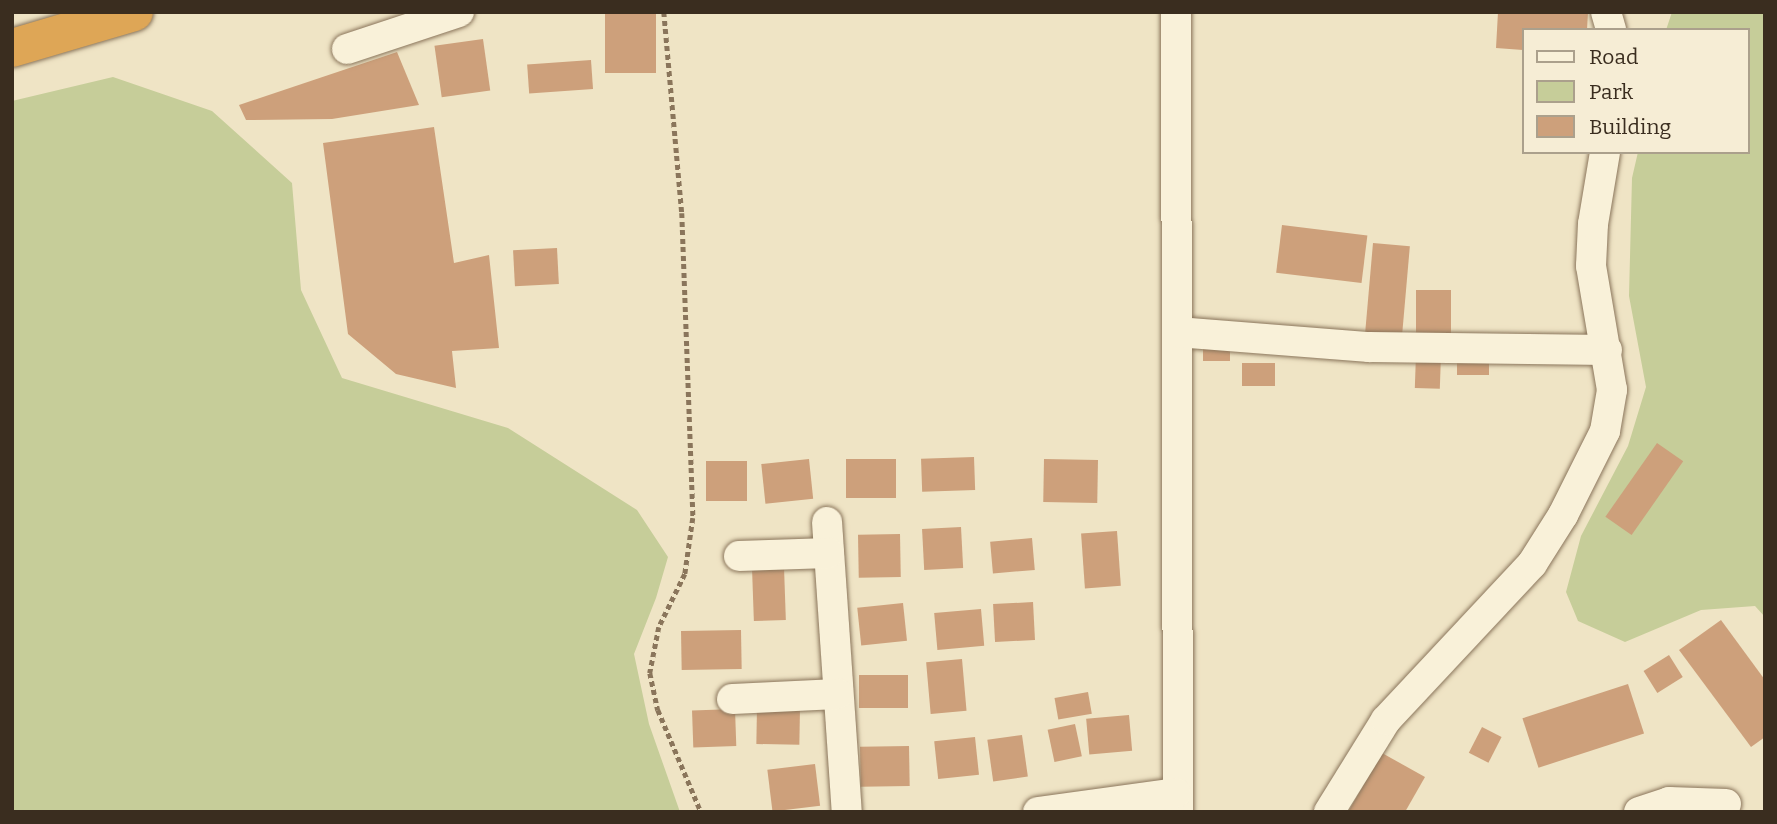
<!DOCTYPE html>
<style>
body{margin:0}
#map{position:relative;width:1777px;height:824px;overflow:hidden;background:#efe4c5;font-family:Bitter,serif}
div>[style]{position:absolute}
.green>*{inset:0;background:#c6cd99}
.building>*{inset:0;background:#cda07b;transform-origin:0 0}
.path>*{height:4.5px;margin-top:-2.25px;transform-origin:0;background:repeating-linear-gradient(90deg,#8a755b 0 5px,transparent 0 8.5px)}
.roads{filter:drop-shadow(0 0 2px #8a755b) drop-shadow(0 0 2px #8a755b)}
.street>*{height:30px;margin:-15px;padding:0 15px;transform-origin:15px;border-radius:15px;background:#f9f1d9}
.highway>*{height:38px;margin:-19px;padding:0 19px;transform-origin:19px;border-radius:19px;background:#dea656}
span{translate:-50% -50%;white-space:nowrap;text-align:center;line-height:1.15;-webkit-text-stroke:6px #f6edd5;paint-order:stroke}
.frame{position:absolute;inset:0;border:14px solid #3a2d1f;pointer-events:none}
.legend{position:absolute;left:1522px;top:28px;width:228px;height:126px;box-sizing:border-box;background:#f6edd5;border:2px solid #aba08c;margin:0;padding:9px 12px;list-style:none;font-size:21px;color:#3a2d1f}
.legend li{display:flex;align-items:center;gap:14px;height:35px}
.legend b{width:35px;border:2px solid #aba08c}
</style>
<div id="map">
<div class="green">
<div style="clip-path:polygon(1672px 12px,1765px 12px,1765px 617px,1755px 606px,1701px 610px,1625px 642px,1578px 621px,1566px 592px,1581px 536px,1628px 446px,1646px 387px,1629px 296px,1632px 178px,1638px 152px,1747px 152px,1747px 30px,1666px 30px)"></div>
<div style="clip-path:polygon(113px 77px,212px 111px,292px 183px,301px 290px,342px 378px,508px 428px,637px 510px,668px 557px,656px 598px,634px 654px,649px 724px,680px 812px,12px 812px,12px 101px)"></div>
</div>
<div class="building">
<div style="left:605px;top:12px;width:51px;height:61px"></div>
<div style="clip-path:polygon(1498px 12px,1588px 12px,1587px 30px,1523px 30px,1523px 50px,1496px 48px)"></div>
<div style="left:483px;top:39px;width:52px;height:49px;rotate:82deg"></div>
<div style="clip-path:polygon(397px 52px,419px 105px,332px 119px,246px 120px,239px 105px)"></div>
<div style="left:591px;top:60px;width:29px;height:64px;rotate:86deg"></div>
<div style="clip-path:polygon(434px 127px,454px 263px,489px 255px,499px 348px,452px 351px,456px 388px,396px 374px,348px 334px,323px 143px)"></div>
<div style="left:1282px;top:225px;width:86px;height:48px;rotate:7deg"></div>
<div style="left:1373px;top:243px;width:37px;height:96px;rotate:5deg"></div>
<div style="left:557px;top:248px;width:36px;height:44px;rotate:87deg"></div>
<div style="left:1416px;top:290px;width:35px;height:48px"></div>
<div style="left:1203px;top:340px;width:27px;height:21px"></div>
<div style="left:1416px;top:354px;width:25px;height:34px;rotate:2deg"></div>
<div style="left:1457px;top:356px;width:32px;height:19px"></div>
<div style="left:1242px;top:363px;width:33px;height:23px"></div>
<div style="left:1657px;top:443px;width:32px;height:90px;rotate:35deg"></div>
<div style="left:974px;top:457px;width:33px;height:53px;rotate:88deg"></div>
<div style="left:809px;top:459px;width:40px;height:48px;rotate:84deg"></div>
<div style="left:846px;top:459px;width:50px;height:39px"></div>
<div style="left:1044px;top:459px;width:54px;height:43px;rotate:1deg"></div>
<div style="left:747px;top:461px;width:40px;height:41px;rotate:90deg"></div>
<div style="left:961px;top:527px;width:41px;height:39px;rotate:87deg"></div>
<div style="left:1117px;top:531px;width:55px;height:36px;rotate:86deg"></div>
<div style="left:900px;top:534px;width:43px;height:42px;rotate:89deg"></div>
<div style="left:1032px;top:538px;width:32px;height:42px;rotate:85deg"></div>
<div style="left:784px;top:567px;width:53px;height:32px;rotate:88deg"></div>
<div style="left:1033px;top:602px;width:38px;height:40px;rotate:87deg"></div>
<div style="left:903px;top:603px;width:38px;height:46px;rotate:84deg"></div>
<div style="left:981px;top:609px;width:37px;height:47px;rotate:85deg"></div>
<div style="clip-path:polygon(1721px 620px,1765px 680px,1765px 737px,1751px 747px,1679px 650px)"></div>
<div style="left:741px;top:630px;width:39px;height:60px;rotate:89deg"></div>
<div style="left:1669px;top:655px;width:26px;height:30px;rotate:58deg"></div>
<div style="left:962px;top:659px;width:52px;height:36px;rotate:85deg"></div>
<div style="left:859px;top:675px;width:49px;height:33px"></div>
<div style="left:1628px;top:684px;width:52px;height:111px;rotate:72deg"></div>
<div style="left:1088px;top:692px;width:22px;height:34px;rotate:80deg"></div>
<div style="left:757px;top:707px;width:43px;height:37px;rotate:1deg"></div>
<div style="left:735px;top:709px;width:37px;height:43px;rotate:88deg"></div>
<div style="left:1129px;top:715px;width:36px;height:43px;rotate:85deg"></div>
<div style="left:1075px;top:724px;width:33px;height:28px;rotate:78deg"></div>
<div style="left:1482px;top:727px;width:22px;height:29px;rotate:27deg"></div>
<div style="left:1022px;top:735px;width:42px;height:35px;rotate:82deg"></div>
<div style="left:975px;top:737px;width:38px;height:41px;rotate:84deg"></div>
<div style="left:909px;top:746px;width:40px;height:49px;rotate:89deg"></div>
<div style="clip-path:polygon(1382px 753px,1425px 777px,1405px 812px,1348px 812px)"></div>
<div style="left:815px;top:764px;width:42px;height:48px;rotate:83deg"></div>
</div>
<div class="path">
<div style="left:664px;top:12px;width:202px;rotate:84.9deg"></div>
<div style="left:682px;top:213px;width:305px;rotate:87.9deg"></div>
<div style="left:693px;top:518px;width:57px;rotate:98.1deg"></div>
<div style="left:685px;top:574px;width:59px;rotate:116.1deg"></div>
<div style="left:659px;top:627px;width:47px;rotate:101.1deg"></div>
<div style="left:650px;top:673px;width:38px;rotate:78deg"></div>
<div style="left:658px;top:710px;width:111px;rotate:67.1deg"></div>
</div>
<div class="roads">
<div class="street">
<div style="left:1176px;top:12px;width:800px;rotate:89.86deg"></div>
<div style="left:1606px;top:12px;width:19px;rotate:74deg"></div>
<div style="left:347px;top:49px;width:118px;rotate:-18.3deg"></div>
<div style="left:1177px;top:332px;width:193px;rotate:4.5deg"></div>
<div style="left:1369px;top:347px;width:238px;rotate:0.7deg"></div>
<div style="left:827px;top:522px;width:291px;rotate:86.1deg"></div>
<div style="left:739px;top:556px;width:90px;rotate:-1.9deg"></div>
<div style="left:732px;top:699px;width:106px;rotate:-2.7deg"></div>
<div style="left:1038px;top:812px;width:139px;rotate:-7.8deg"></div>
<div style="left:1329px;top:812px;width:108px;rotate:-58.2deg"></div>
<div style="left:1386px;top:720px;width:214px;rotate:-46.9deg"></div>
<div style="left:1532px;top:564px;width:58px;rotate:-57.7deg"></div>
<div style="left:1563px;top:515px;width:94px;rotate:-63.4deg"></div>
<div style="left:1605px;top:431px;width:42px;rotate:-80.3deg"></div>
<div style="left:1612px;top:390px;width:126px;rotate:-99.6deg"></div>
<div style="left:1591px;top:266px;width:42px;rotate:-87.3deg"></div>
<div style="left:1593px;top:224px;width:73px;rotate:-80.5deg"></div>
<div style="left:1639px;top:812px;width:32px;rotate:-18deg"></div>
<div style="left:1669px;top:802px;width:57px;rotate:2deg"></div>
</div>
<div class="highway">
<div style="left:12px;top:48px;width:127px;rotate:-16.4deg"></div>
</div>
</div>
<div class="frame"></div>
<ul class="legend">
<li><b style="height:9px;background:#f9f1d9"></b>Road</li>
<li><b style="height:19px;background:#c6cd99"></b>Park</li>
<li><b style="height:19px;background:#cda07b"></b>Building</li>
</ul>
</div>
